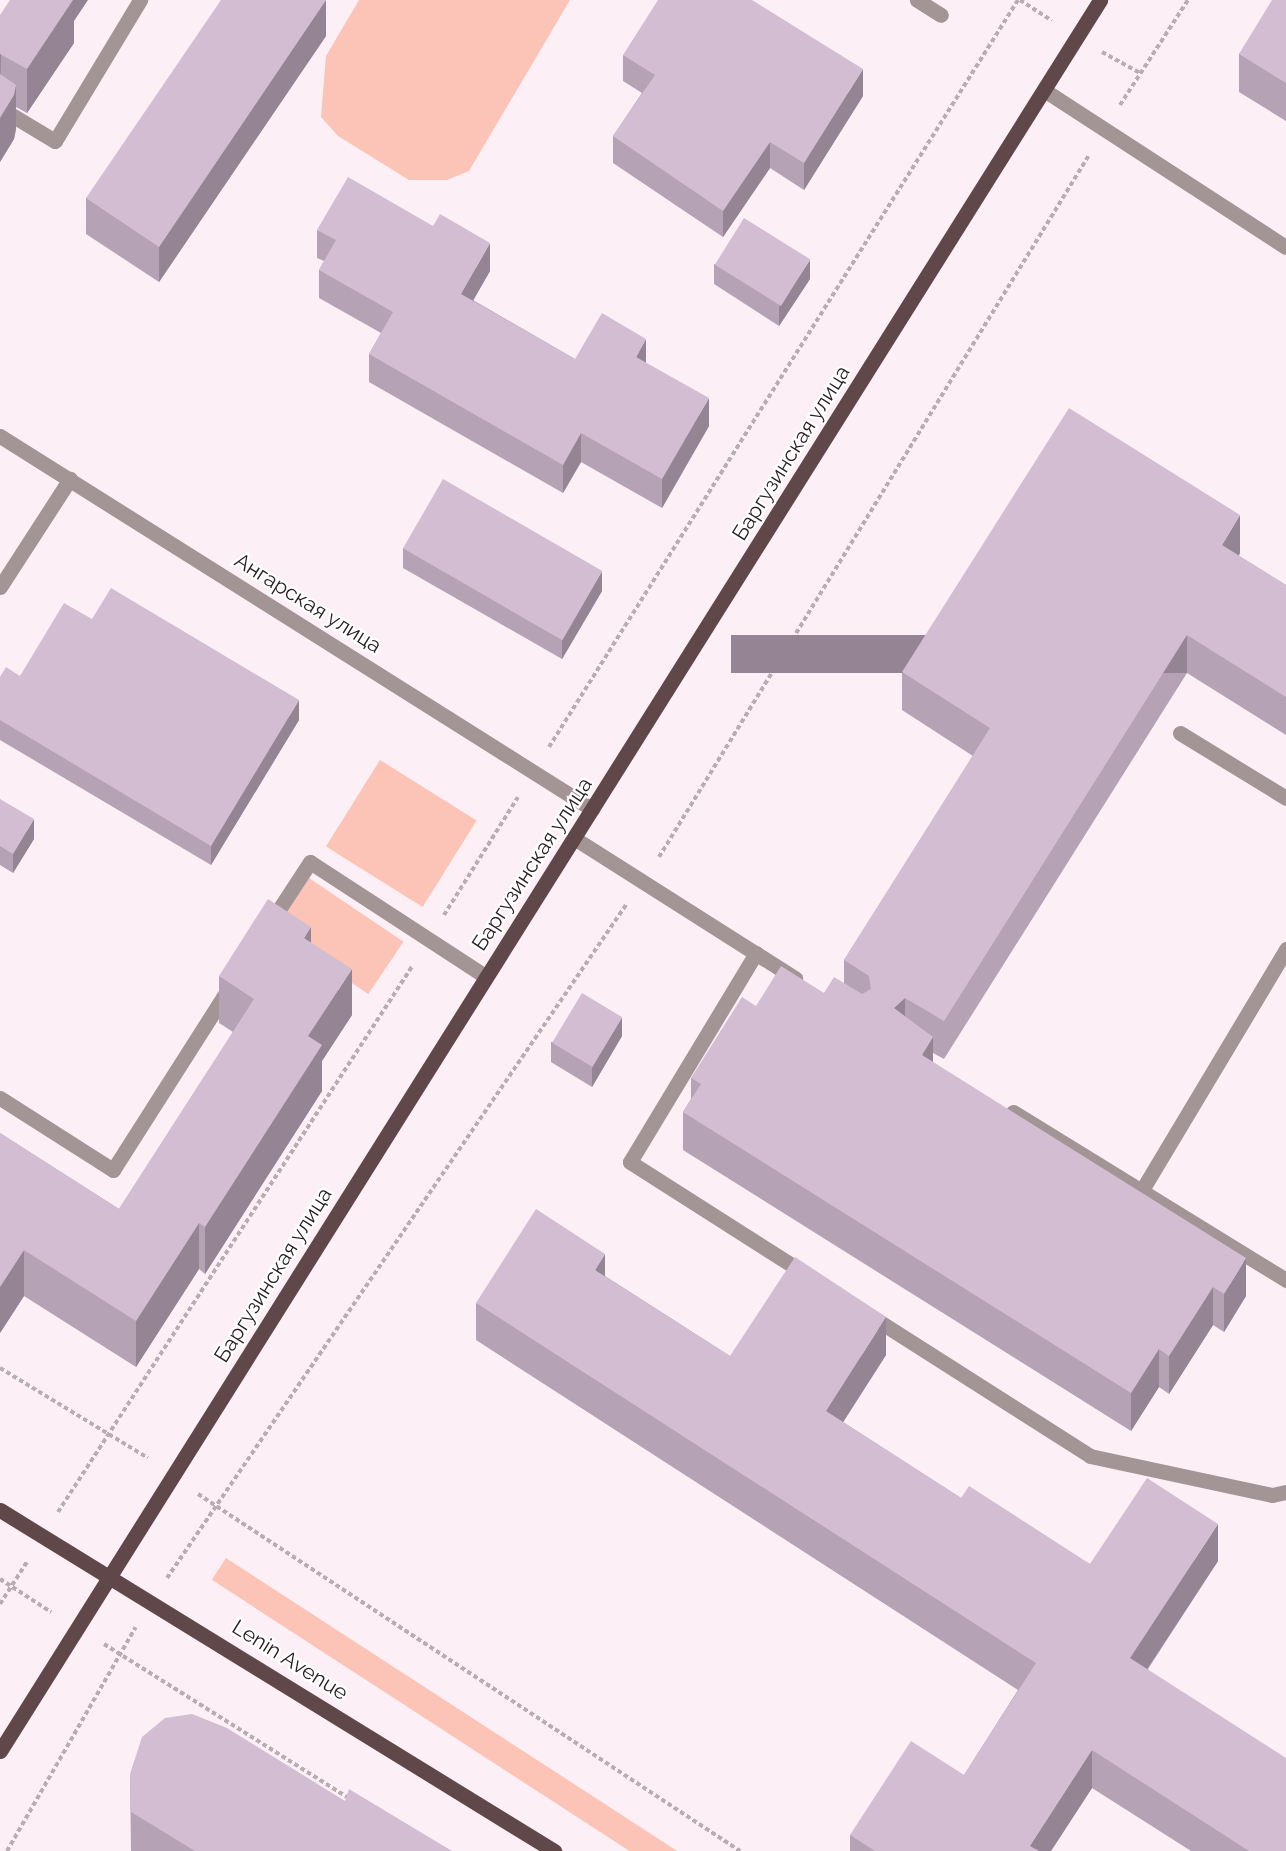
<!DOCTYPE html>
<meta charset="utf-8">
<style>
body{margin:0}
#map{position:relative;width:1286px;height:1851px;overflow:hidden;background:#fceff5;font-family:Raleway,sans-serif}
div>[style]{position:absolute}
.green>*{inset:0;background:#fcc4b7;transform-origin:0 0}
.path>*{height:4px;margin-top:-2px;transform-origin:0;background:repeating-linear-gradient(90deg,#b9adb2 0 4.5px,transparent 0 7.5px)}
.minor>*{height:15px;margin:-7.5px;padding:0 7.5px;transform-origin:7.5px;border-radius:7.5px;background:#a39495}
.major>*{height:15px;margin:-7.5px;padding:0 7.5px;transform-origin:7.5px;border-radius:7.5px;background:#60474a}
.wall>*{inset:0;background:#b5a3b5}
.shaded-wall>*{inset:0;background:#948494;transform-origin:0 0}
.building>*{inset:0;background:#d3bdd3;transform-origin:0 0}
span{translate:-50% -50%;white-space:nowrap;text-align:center;line-height:1.15;-webkit-text-stroke:4.5px #fff;paint-order:stroke}
.street-label{font-size:21px;color:#281d22}
</style>
<div id="map">
<div class="green">
<div style="clip-path:polygon(359px 0,570px 0,469px 171px,447px 180px,409px 180px,338px 136px,321px 117px,326px 56px)"></div>
<div style="left:380px;top:760px;width:114px;height:102px;rotate:32deg"></div>
<div style="left:309px;top:878px;width:114px;height:63px;rotate:34deg"></div>
<div style="left:226px;top:1558px;width:539px;height:26px;rotate:33deg"></div>
</div>
<div class="path">
<div style="left:1020px;top:0;width:38px;rotate:33deg"></div>
<div style="left:1102px;top:52px;width:43px;rotate:28.9deg"></div>
<div style="left:1120px;top:105px;width:125px;rotate:-57.1deg"></div>
<div style="left:549px;top:747px;width:882px;rotate:-57.88deg"></div>
<div style="left:659px;top:857px;width:823px;rotate:-58.51deg"></div>
<div style="left:444px;top:915px;width:139px;rotate:-57.9deg"></div>
<div style="left:0;top:1368px;width:173px;rotate:31.3deg"></div>
<div style="left:198px;top:1494px;width:649px;rotate:33.37deg"></div>
<div style="left:58px;top:1512px;width:652px;rotate:-57.02deg"></div>
<div style="left:167px;top:1578px;width:815px;rotate:-55.71deg"></div>
<div style="left:0;top:1579px;width:61px;rotate:32.9deg"></div>
<div style="left:0;top:1604px;width:50px;rotate:-57.3deg"></div>
<div style="left:104px;top:1644px;width:289px;rotate:32.2deg"></div>
<div style="left:7px;top:1851px;width:258px;rotate:-60.1deg"></div>
</div>
<div class="minor">
<div style="left:917px;top:0;width:28px;rotate:32deg"></div>
<div style="left:1044px;top:90px;width:288px;rotate:33deg"></div>
<div style="left:0;top:108px;width:64px;rotate:31deg"></div>
<div style="left:55px;top:141px;width:165px;rotate:-58.9deg"></div>
<div style="left:0;top:436px;width:700px;rotate:32.21deg"></div>
<div style="left:0;top:587px;width:129px;rotate:-57.1deg"></div>
<div style="left:1180px;top:733px;width:124px;rotate:31.5deg"></div>
<div style="left:574px;top:838px;width:262px;rotate:32.4deg"></div>
<div style="left:270px;top:923px;width:73px;rotate:-56.7deg"></div>
<div style="left:310px;top:862px;width:209px;rotate:33.1deg"></div>
<div style="left:756px;top:953px;width:244px;rotate:121.1deg"></div>
<div style="left:630px;top:1162px;width:209px;rotate:32.5deg"></div>
<div style="left:0;top:1098px;width:134px;rotate:32.5deg"></div>
<div style="left:113px;top:1170px;width:218px;rotate:-57.5deg"></div>
<div style="left:1013px;top:1112px;width:321px;rotate:31.6deg"></div>
<div style="left:1142px;top:1190px;width:281px;rotate:-59.1deg"></div>
<div style="left:869px;top:1315px;width:262px;rotate:32.5deg"></div>
<div style="left:1090px;top:1456px;width:186px;rotate:12.1deg"></div>
<div style="left:1272px;top:1495px;width:14px;rotate:-12deg"></div>
</div>
<div class="major">
<div style="left:0;top:1510px;width:651px;rotate:31.61deg"></div>
<div style="left:0;top:1751px;width:2068px;rotate:-57.86deg"></div>
</div>
<div class="wall">
<div style="clip-path:polygon(326px 0,326px 36px,159px 282px,86px 234px,86px 198px)"></div>
<div style="clip-path:polygon(1286px 0,1286px 121px,1239px 92px,1239px 54px)"></div>
<div style="clip-path:polygon(0 15px,74px 21px,74px 43px,27px 113px,16px 107px,16px 129px,14px 139px,0 162px)"></div>
<div style="clip-path:polygon(623px 55px,863px 96px,804px 190px,770px 168px,723px 237px,613px 163px,613px 136px,642px 93px,623px 81px)"></div>
<div style="clip-path:polygon(317px 230px,490px 271px,473px 300px,575px 359px,646px 363px,709px 426px,662px 508px,581px 462px,563px 493px,369px 382px,369px 354px,381px 333px,319px 298px,319px 270px,324px 261px,317px 258px)"></div>
<div style="clip-path:polygon(714px 264px,810px 279px,779px 326px,714px 284px)"></div>
<div style="clip-path:polygon(403px 548px,602px 591px,562px 659px,403px 568px)"></div>
<div style="clip-path:polygon(1240px 553px,1239px 556px,1286px 585px,1286px 735px,1187px 673px,944px 1059px,933px 1053px,933px 1062px,1246px 1296px,1224px 1332px,1213px 1325px,1169px 1394px,1159px 1387px,1131px 1431px,683px 1150px,683px 1112px,691px 1099px,691px 1078px,756px 1006px,824px 993px,844px 983px,844px 960px,973px 756px,902px 710px,902px 672px)"></div>
<div style="clip-path:polygon(92px 619px,299px 720px,211px 865px,0 740px,0 677px,20px 676px)"></div>
<div style="clip-path:polygon(0 799px,34px 839px,13px 873px,0 865px)"></div>
<div style="clip-path:polygon(311px 943px,352px 1015px,322px 1061px,322px 1091px,205px 1274px,199px 1269px,136px 1367px,24px 1296px,0 1333px,0 1133px,119px 1209px,233px 1032px,219px 1023px,219px 976px)"></div>
<div style="clip-path:polygon(622px 1036px,592px 1087px,551px 1062px,551px 1042px)"></div>
<div style="clip-path:polygon(605px 1276px,730px 1356px,886px 1355px,843px 1422px,961px 1498px,1090px 1564px,1218px 1561px,1148px 1669px,1286px 1851px,1191px 1851px,1092px 1788px,1051px 1851px,850px 1851px,850px 1835px,964px 1775px,1018px 1690px,476px 1340px,476px 1303px)"></div>
<div style="clip-path:polygon(130px 1774px,345px 1801px,452px 1851px,131px 1851px)"></div>
</div>
<div class="shaded-wall">
<div style="clip-path:polygon(64px 0,88px 0,74px 21px,74px 43px,27px 113px,27px 69px)"></div>
<div style="clip-path:polygon(326px 0,326px 36px,159px 282px,159px 247px)"></div>
<div style="clip-path:polygon(0 54px,1px 54px,0 99px)"></div>
<div style="clip-path:polygon(863px 69px,863px 96px,804px 190px,804px 163px)"></div>
<div style="clip-path:polygon(16px 85px,16px 129px,14px 139px,0 162px,0 118px)"></div>
<div style="clip-path:polygon(770px 142px,770px 168px,723px 237px,723px 211px)"></div>
<div style="clip-path:polygon(490px 243px,490px 271px,461px 322px,461px 294px)"></div>
<div style="clip-path:polygon(810px 260px,810px 279px,779px 326px,779px 307px)"></div>
<div style="clip-path:polygon(646px 339px,646px 367px,636px 357px)"></div>
<div style="clip-path:polygon(709px 398px,709px 426px,662px 508px,662px 479px)"></div>
<div style="clip-path:polygon(581px 433px,581px 462px,563px 493px,563px 465px)"></div>
<div style="clip-path:polygon(1240px 515px,1240px 553px,1222px 583px,1222px 545px)"></div>
<div style="clip-path:polygon(602px 571px,602px 591px,562px 659px,562px 639px)"></div>
<div style="left:1187px;top:635px;width:38px;height:456px;rotate:90deg"></div>
<div style="clip-path:polygon(299px 700px,299px 720px,211px 865px,211px 846px)"></div>
<div style="clip-path:polygon(34px 819px,34px 839px,13px 873px,13px 854px)"></div>
<div style="clip-path:polygon(311px 927px,311px 974px,304px 938px)"></div>
<div style="clip-path:polygon(352px 969px,352px 1015px,322px 1061px,322px 1091px,205px 1274px,205px 1227px,308px 1036px)"></div>
<div style="clip-path:polygon(905px 998px,905px 1036px,894px 1008px)"></div>
<div style="clip-path:polygon(622px 1017px,622px 1036px,592px 1087px,592px 1067px)"></div>
<div style="clip-path:polygon(933px 1037px,933px 1075px,922px 1055px)"></div>
<div style="clip-path:polygon(199px 1223px,199px 1269px,136px 1367px,136px 1321px)"></div>
<div style="clip-path:polygon(24px 1250px,24px 1296px,0 1333px,0 1287px)"></div>
<div style="clip-path:polygon(605px 1254px,605px 1291px,595px 1270px)"></div>
<div style="clip-path:polygon(1246px 1258px,1246px 1296px,1224px 1332px,1224px 1294px)"></div>
<div style="clip-path:polygon(1213px 1287px,1213px 1325px,1169px 1394px,1169px 1356px)"></div>
<div style="clip-path:polygon(886px 1317px,886px 1355px,826px 1449px,826px 1411px)"></div>
<div style="clip-path:polygon(1159px 1349px,1159px 1387px,1131px 1431px,1131px 1393px)"></div>
<div style="clip-path:polygon(1218px 1524px,1218px 1561px,1130px 1695px,1130px 1658px)"></div>
<div style="clip-path:polygon(1092px 1750px,1092px 1788px,1051px 1851px,1030px 1851px,1030px 1846px)"></div>
</div>
<div class="building">
<div style="clip-path:polygon(10px 0,73px 0,27px 69px,0 54px,0 15px)"></div>
<div style="clip-path:polygon(221px 0,326px 0,159px 247px,86px 198px)"></div>
<div style="clip-path:polygon(658px 0,752px 0,863px 69px,804px 163px,770px 142px,723px 211px,613px 136px,655px 75px,623px 55px)"></div>
<div style="clip-path:polygon(1272px 0,1286px 0,1286px 83px,1239px 54px)"></div>
<div style="clip-path:polygon(0 74px,16px 85px,14px 95px,0 118px)"></div>
<div style="clip-path:polygon(348px 177px,433px 226px,440px 214px,490px 243px,461px 294px,575px 359px,602px 313px,646px 339px,636px 357px,709px 398px,662px 479px,581px 433px,563px 465px,369px 354px,393px 312px,319px 270px,336px 240px,317px 230px)"></div>
<div style="left:744px;top:218px;width:78px;height:55px;rotate:32deg"></div>
<div style="clip-path:polygon(1069px 408px,1240px 515px,1222px 545px,1286px 585px,1286px 697px,1187px 635px,944px 1021px,905px 998px,894px 1008px,933px 1037px,922px 1055px,1246px 1258px,1224px 1294px,1213px 1287px,1169px 1356px,1159px 1349px,1131px 1393px,683px 1112px,701px 1084px,691px 1078px,742px 997px,756px 1006px,781px 966px,824px 993px,834px 977px,862px 994px,871px 989px,869px 976px,844px 960px,990px 728px,902px 672px)"></div>
<div style="left:443px;top:479px;width:184px;height:80px;rotate:30deg"></div>
<div style="clip-path:polygon(111px 588px,299px 700px,211px 846px,0 720px,0 677px,6px 667px,20px 676px,64px 603px,92px 619px)"></div>
<div style="clip-path:polygon(0 799px,34px 819px,13px 854px,0 846px)"></div>
<div style="clip-path:polygon(268px 899px,311px 927px,304px 938px,352px 969px,308px 1036px,322px 1045px,205px 1227px,199px 1223px,136px 1321px,24px 1250px,0 1287px,0 1133px,119px 1209px,254px 999px,219px 976px)"></div>
<div style="left:582px;top:993px;width:47px;height:58px;rotate:31deg"></div>
<div style="clip-path:polygon(536px 1209px,605px 1254px,595px 1270px,730px 1356px,795px 1257px,886px 1317px,826px 1411px,961px 1498px,969px 1486px,1090px 1564px,1147px 1478px,1218px 1524px,1130px 1658px,1286px 1758px,1286px 1851px,1249px 1851px,1092px 1750px,1030px 1846px,1039px 1851px,875px 1851px,850px 1835px,911px 1741px,964px 1775px,1036px 1663px,476px 1303px)"></div>
<div style="clip-path:polygon(192px 1714px,227px 1728px,345px 1801px,349px 1789px,452px 1851px,195px 1851px,131px 1812px,130px 1774px,142px 1737px,165px 1718px)"></div>
</div>
<div class="street-label">
<span style="left:791px;top:453px;rotate:-58deg">Баргузинская улица</span>
<span style="left:308px;top:603px;rotate:32deg">Ангарская улица</span>
<span style="left:532px;top:864px;rotate:-57deg">Баргузинская улица</span>
<span style="left:273px;top:1275px;rotate:-58deg">Баргузинская улица</span>
<span style="left:290px;top:1660px;rotate:32deg">Lenin Avenue</span>
</div>
</div>
